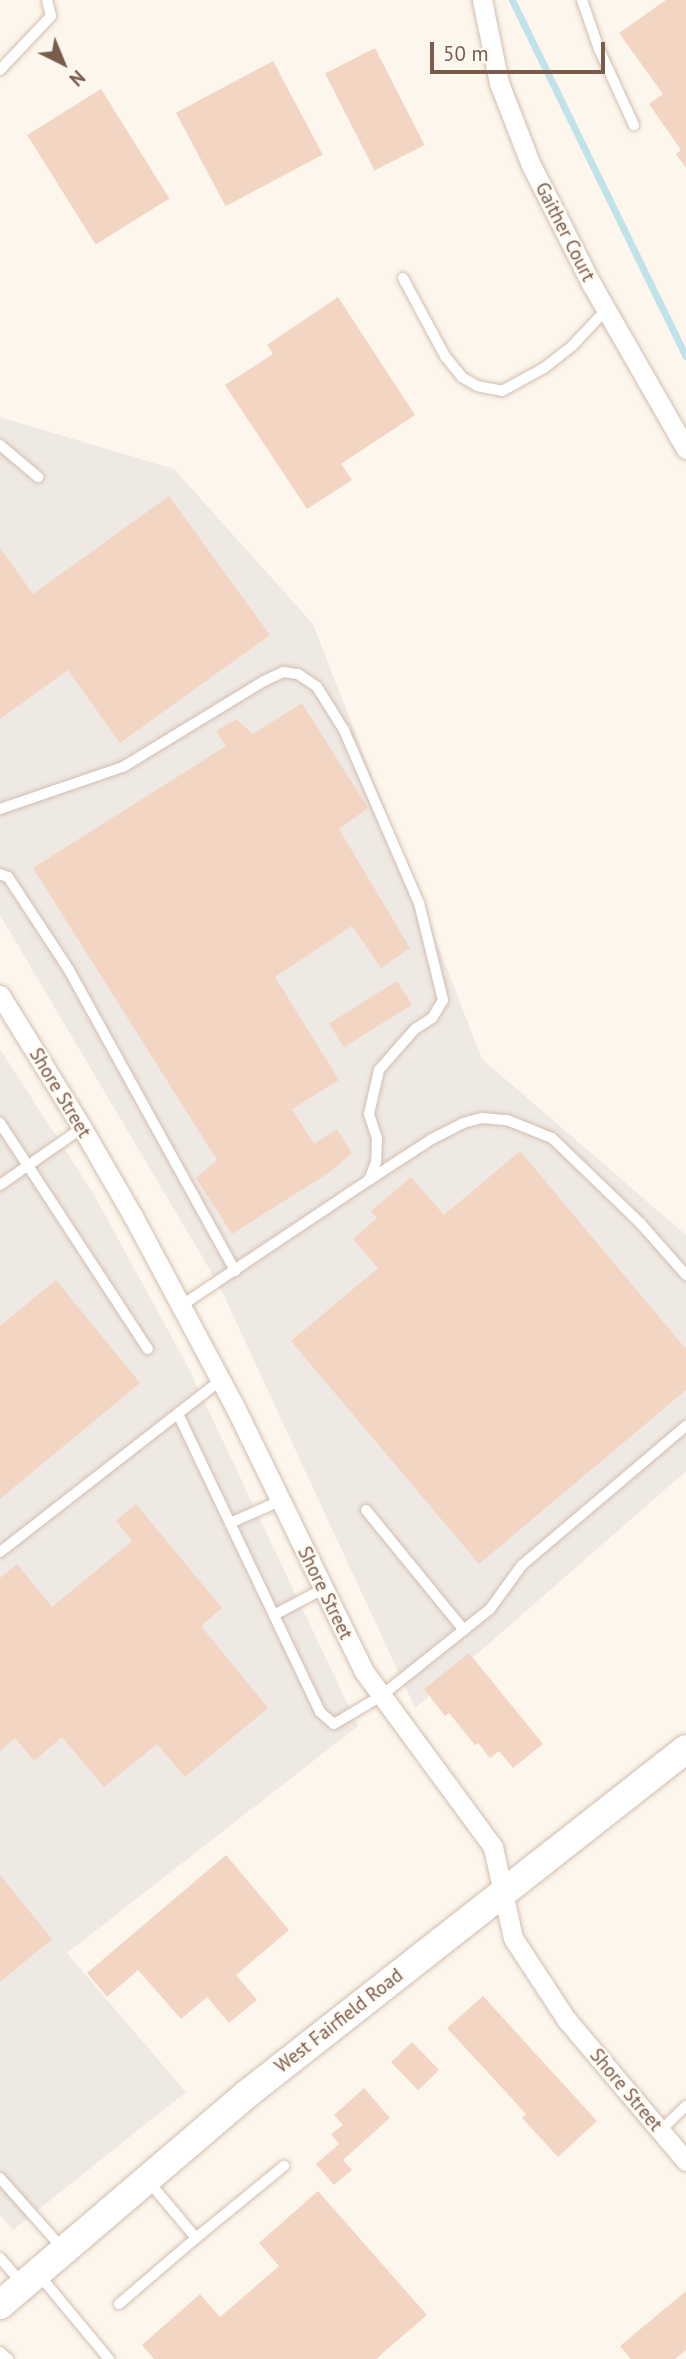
<!DOCTYPE html>
<style>
body{margin:0}
#map{position:relative;width:686px;height:2359px;overflow:hidden;background:#fdf6ec;font-family:"PT Sans",sans-serif}
div>[style]{position:absolute}
.industrial>*{inset:0;background:#efe9e4}
.stream>*{height:7px;margin:-3.5px;padding:0 3.5px;transform-origin:3.5px;border-radius:3.5px;background:#bfe3e8}
.building>*{inset:0;background:#f3d5c3;transform-origin:0 0}
.roads{filter:drop-shadow(0 0 2px #d1beb0) drop-shadow(0 0 2px #d1beb0)}
.service>*{height:10px;margin:-5px;padding:0 5px;transform-origin:5px;border-radius:5px;background:#fff}
.minor>*{height:19px;margin:-9.5px;padding:0 9.5px;transform-origin:9.5px;border-radius:9.5px;background:#fff}
.secondary>*{height:28px;margin:-14px;padding:0 14px;transform-origin:14px;border-radius:14px;background:#fff}
span{translate:-50% -50%;white-space:nowrap;text-align:center;line-height:1.15;-webkit-text-stroke:5px #fffaf3;paint-order:stroke}
.street-label{font-size:19px;color:#7a5c4d}
.north{position:absolute;left:28px;top:28px;width:70px;height:70px;-webkit-text-stroke:5px #fffaf3;paint-order:stroke;rotate:137deg;font-size:19px;font-weight:700;line-height:28px;text-align:center;color:#7a5c4d}
.north::after{content:'';display:block;margin:auto;width:24px;height:32px;background:#7a5c4d;clip-path:polygon(50% 0,100% 100%,50% 72%,0 100%)}
.scale{position:absolute;left:430px;top:42px;width:175px;height:32px;box-sizing:border-box;border:4px solid #7a5c4d;border-top:0;padding-left:9px;font-size:21px;line-height:24px;white-space:nowrap;color:#7a5c4d;-webkit-text-stroke:5px #fffaf3;paint-order:stroke}
</style>
<div id="map">
<div class="industrial">
<div style="clip-path:polygon(0 417px,174px 469px,313px 624px,482px 1059px,686px 1235px,686px 1471px,415px 1708px,220px 1287px,0 915px)"></div>
<div style="clip-path:polygon(0 1049px,93px 1193px,186px 1363px,358px 1726px,67px 1953px,186px 2092px,13px 2230px,0 2215px)"></div>
</div>
<div class="stream">
<div style="left:512px;top:0;width:396px;rotate:64deg"></div>
</div>
<div class="building">
<div style="clip-path:polygon(666px 0,686px 0,686px 168px,676px 154px,681px 150px,649px 104px,663px 94px,619px 33px)"></div>
<div style="left:375px;top:48px;width:109px;height:56px;rotate:63deg"></div>
<div style="left:273px;top:61px;width:106px;height:110px;rotate:62deg"></div>
<div style="left:101px;top:89px;width:129px;height:87px;rotate:58deg"></div>
<div style="clip-path:polygon(338px 297px,415px 415px,341px 464px,352px 480px,307px 509px,225px 385px,273px 354px,267px 345px)"></div>
<div style="clip-path:polygon(169px 496px,270px 635px,120px 743px,68px 670px,0 719px,0 548px,33px 594px)"></div>
<div style="clip-path:polygon(302px 703px,368px 808px,339px 829px,410px 948px,381px 968px,352px 926px,275px 977px,339px 1080px,292px 1109px,314px 1144px,337px 1129px,352px 1153px,330px 1172px,232px 1234px,196px 1178px,217px 1160px,33px 868px,226px 746px,216px 731px,236px 719px,253px 734px)"></div>
<div style="left:397px;top:981px;width:28px;height:80px;rotate:58deg"></div>
<div style="clip-path:polygon(520px 1151px,686px 1349px,686px 1390px,479px 1564px,291px 1341px,378px 1268px,353px 1239px,377px 1218px,371px 1211px,411px 1177px,444px 1215px)"></div>
<div style="clip-path:polygon(56px 1280px,140px 1383px,0 1499px,0 1326px)"></div>
<div style="clip-path:polygon(136px 1504px,222px 1608px,201px 1626px,268px 1708px,185px 1777px,157px 1744px,104px 1787px,62px 1737px,34px 1761px,15px 1738px,0 1751px,0 1578px,17px 1564px,52px 1607px,132px 1541px,116px 1521px)"></div>
<div style="clip-path:polygon(469px 1653px,543px 1744px,513px 1768px,499px 1751px,490px 1758px,478px 1743px,475px 1745px,449px 1713px,445px 1716px,424px 1689px)"></div>
<div style="clip-path:polygon(226px 1855px,289px 1930px,236px 1975px,257px 2000px,229px 2023px,207px 1997px,181px 2019px,138px 1970px,107px 1997px,87px 1973px)"></div>
<div style="clip-path:polygon(0 1875px,52px 1939px,0 1982px)"></div>
<div style="clip-path:polygon(483px 1996px,597px 2121px,558px 2157px,522px 2118px,526px 2114px,447px 2028px)"></div>
<div style="left:412px;top:2042px;width:39px;height:29px;rotate:46deg"></div>
<div style="clip-path:polygon(364px 2088px,390px 2118px,343px 2160px,352px 2170px,334px 2185px,316px 2164px,339px 2144px,331px 2134px,343px 2125px,334px 2115px)"></div>
<div style="clip-path:polygon(318px 2191px,427px 2315px,376px 2359px,154px 2359px,142px 2345px,200px 2294px,220px 2317px,279px 2266px,259px 2243px)"></div>
<div style="clip-path:polygon(686px 2291px,686px 2350px,675px 2359px,631px 2359px,620px 2346px)"></div>
</div>
<div class="roads">
<div class="service">
<div style="left:582px;top:0;width:52px;rotate:70.9deg"></div>
<div style="left:599px;top:49px;width:84px;rotate:65.3deg"></div>
<div style="left:0;top:70px;width:74px;rotate:-46.6deg"></div>
<div style="left:51px;top:16px;width:16px;rotate:-104deg"></div>
<div style="left:403px;top:278px;width:89px;rotate:61.7deg"></div>
<div style="left:445px;top:356px;width:27px;rotate:51deg"></div>
<div style="left:462px;top:377px;width:17px;rotate:31deg"></div>
<div style="left:477px;top:386px;width:25px;rotate:11deg"></div>
<div style="left:502px;top:391px;width:48px;rotate:-28.7deg"></div>
<div style="left:544px;top:368px;width:36px;rotate:-38deg"></div>
<div style="left:572px;top:346px;width:50px;rotate:-46.6deg"></div>
<div style="left:0;top:445px;width:50px;rotate:40.1deg"></div>
<div style="left:0;top:809px;width:130px;rotate:-18.9deg"></div>
<div style="left:123px;top:767px;width:165px;rotate:-31.4deg"></div>
<div style="left:264px;top:681px;width:21px;rotate:-25deg"></div>
<div style="left:283px;top:672px;width:15px;rotate:8deg"></div>
<div style="left:298px;top:674px;width:23px;rotate:34deg"></div>
<div style="left:317px;top:687px;width:51px;rotate:57.9deg"></div>
<div style="left:344px;top:730px;width:189px;rotate:66.6deg"></div>
<div style="left:419px;top:903px;width:100px;rotate:76.1deg"></div>
<div style="left:443px;top:1000px;width:21px;rotate:121deg"></div>
<div style="left:432px;top:1018px;width:20px;rotate:147deg"></div>
<div style="left:415px;top:1029px;width:55px;rotate:131.3deg"></div>
<div style="left:379px;top:1070px;width:45px;rotate:102.8deg"></div>
<div style="left:369px;top:1114px;width:25px;rotate:72deg"></div>
<div style="left:377px;top:1138px;width:24px;rotate:92deg"></div>
<div style="left:376px;top:1162px;width:19px;rotate:111deg"></div>
<div style="left:369px;top:1180px;width:226px;rotate:146.2deg"></div>
<div style="left:0;top:874px;width:9px;rotate:21deg"></div>
<div style="left:8px;top:877px;width:111px;rotate:56.7deg"></div>
<div style="left:69px;top:970px;width:344px;rotate:61.1deg"></div>
<div style="left:0;top:1123px;width:270px;rotate:56.8deg"></div>
<div style="left:369px;top:1180px;width:75px;rotate:-33.1deg"></div>
<div style="left:432px;top:1139px;width:35px;rotate:-27deg"></div>
<div style="left:463px;top:1123px;width:20px;rotate:-15deg"></div>
<div style="left:482px;top:1118px;width:25px;rotate:5deg"></div>
<div style="left:507px;top:1120px;width:48px;rotate:21.8deg"></div>
<div style="left:552px;top:1138px;width:124px;rotate:44deg"></div>
<div style="left:641px;top:1224px;width:68px;rotate:48.6deg"></div>
<div style="left:0;top:1185px;width:100px;rotate:-34.8deg"></div>
<div style="left:178px;top:1414px;width:330px;rotate:64.5deg"></div>
<div style="left:320px;top:1712px;width:18px;rotate:41deg"></div>
<div style="left:334px;top:1724px;width:55px;rotate:-30.8deg"></div>
<div style="left:381px;top:1696px;width:139px;rotate:-38.6deg"></div>
<div style="left:490px;top:1609px;width:54px;rotate:-54deg"></div>
<div style="left:522px;top:1565px;width:215px;rotate:-40.3deg"></div>
<div style="left:366px;top:1510px;width:155px;rotate:50.8deg"></div>
<div style="left:230px;top:1523px;width:55px;rotate:-23.7deg"></div>
<div style="left:0;top:1552px;width:279px;rotate:-37.9deg"></div>
<div style="left:274px;top:1615px;width:55px;rotate:-28deg"></div>
<div style="left:660px;top:2131px;width:36px;rotate:-44deg"></div>
<div style="left:0;top:2178px;width:95px;rotate:48.4deg"></div>
<div style="left:196px;top:2238px;width:114px;rotate:-39.3deg"></div>
<div style="left:0;top:2258px;width:35px;rotate:49deg"></div>
<div style="left:40px;top:2276px;width:108px;rotate:50.3deg"></div>
<div style="left:119px;top:2304px;width:101px;rotate:-40.6deg"></div>
<div style="left:196px;top:2238px;width:73px;rotate:-130deg"></div>
<div style="left:0;top:2352px;width:11px;rotate:41deg"></div>
</div>
<div class="minor">
<div style="left:482px;top:0;width:85px;rotate:78.4deg"></div>
<div style="left:499px;top:83px;width:88px;rotate:68.7deg"></div>
<div style="left:531px;top:165px;width:135px;rotate:63.1deg"></div>
<div style="left:592px;top:285px;width:189px;rotate:60.2deg"></div>
<div style="left:0;top:995px;width:156px;rotate:58.3deg"></div>
<div style="left:82px;top:1128px;width:104px;rotate:60deg"></div>
<div style="left:134px;top:1218px;width:214px;rotate:61.9deg"></div>
<div style="left:235px;top:1407px;width:292px;rotate:64deg"></div>
<div style="left:363px;top:1670px;width:220px;rotate:53.7deg"></div>
<div style="left:493px;top:1847px;width:93px;rotate:77.6deg"></div>
<div style="left:513px;top:1938px;width:97px;rotate:56.8deg"></div>
<div style="left:566px;top:2019px;width:186px;rotate:49.8deg"></div>
</div>
<div class="secondary">
<div style="left:0;top:2305px;width:325px;rotate:-40.5deg"></div>
<div style="left:247px;top:2094px;width:558px;rotate:-38.16deg"></div>
</div>
</div>
<div class="street-label">
<span style="left:565px;top:232px;rotate:63deg">Gaither Court</span>
<span style="left:60px;top:1093px;rotate:59deg">Shore Street</span>
<span style="left:325px;top:1593px;rotate:64deg">Shore Street</span>
<span style="left:339px;top:2021px;rotate:-38deg">West Fairfield Road</span>
<span style="left:626px;top:2090px;rotate:50deg">Shore Street</span>
</div>
<div class="north">N</div>
<div class="scale">50 m</div>
</div>
